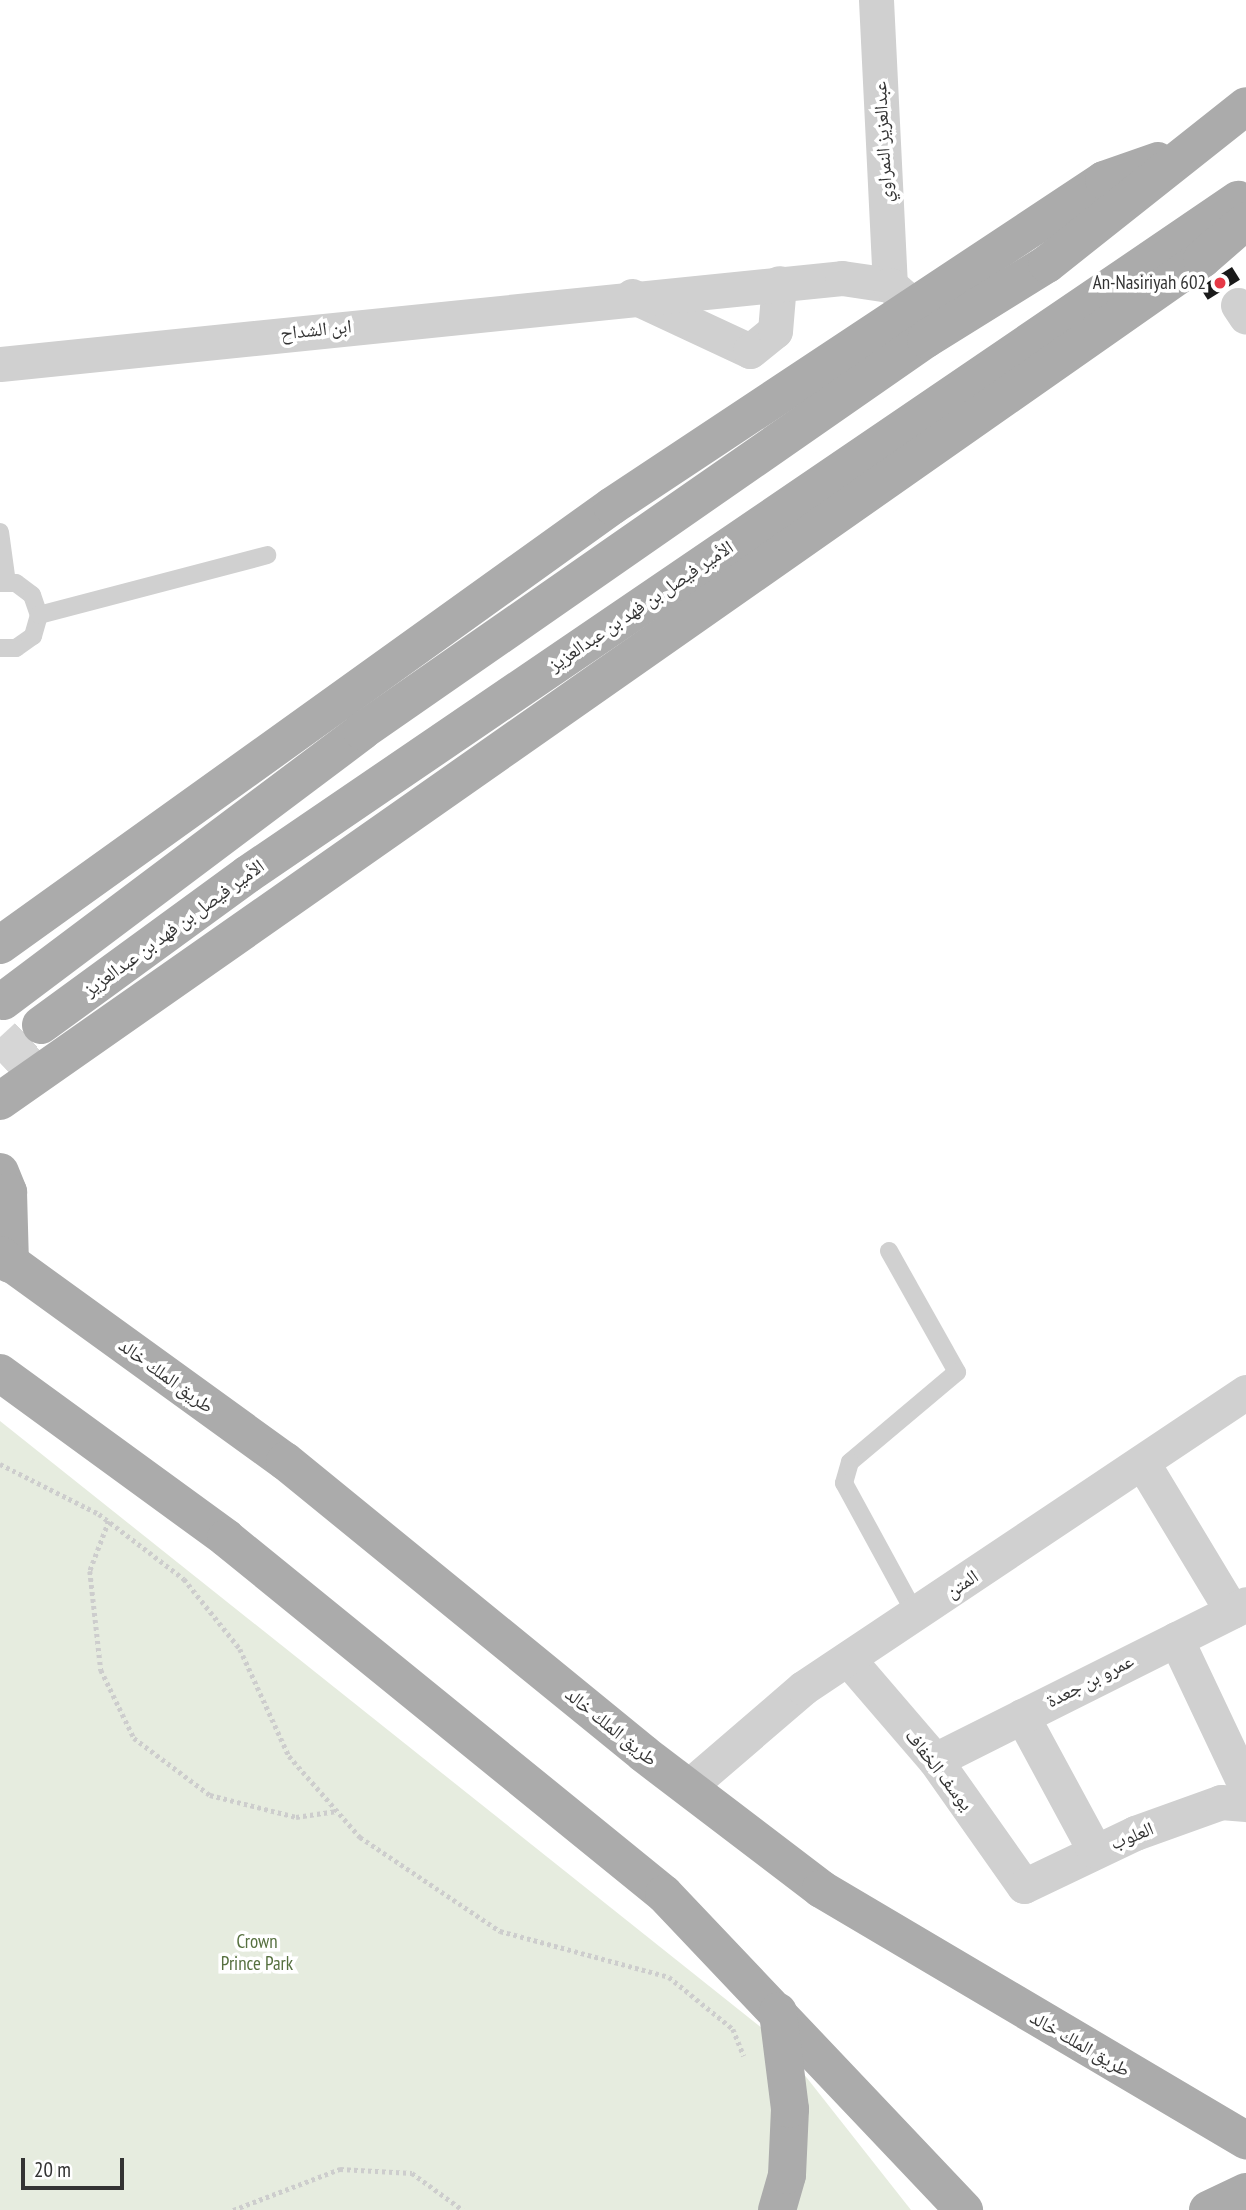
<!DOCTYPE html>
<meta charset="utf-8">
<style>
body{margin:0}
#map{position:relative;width:1246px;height:2210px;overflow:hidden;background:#fff;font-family:"PT Sans Narrow","Noto Naskh Arabic",sans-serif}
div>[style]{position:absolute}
.green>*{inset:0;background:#e6ecdf}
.building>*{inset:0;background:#1a1a1a;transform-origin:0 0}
.primary-tunnel>*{height:38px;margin-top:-19px;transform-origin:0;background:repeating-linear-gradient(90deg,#d6d6d6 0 38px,transparent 0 57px)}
.path>*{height:4.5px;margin-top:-2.25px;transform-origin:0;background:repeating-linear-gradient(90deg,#cdcdcd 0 3.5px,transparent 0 7px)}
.lane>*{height:18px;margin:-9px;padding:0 9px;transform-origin:9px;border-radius:9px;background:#d0d0d0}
.street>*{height:35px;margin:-17.5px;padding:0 17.5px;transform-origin:17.5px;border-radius:17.5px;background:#d0d0d0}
.primary>*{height:38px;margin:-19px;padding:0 19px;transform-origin:19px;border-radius:19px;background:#ababab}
.dots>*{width:19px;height:19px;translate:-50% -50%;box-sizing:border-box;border:4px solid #fff;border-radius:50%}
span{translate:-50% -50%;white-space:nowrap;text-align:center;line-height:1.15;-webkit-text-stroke:7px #fff;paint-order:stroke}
.street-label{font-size:19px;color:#333}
.poi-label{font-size:19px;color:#333}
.right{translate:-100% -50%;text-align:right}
.park-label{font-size:19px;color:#56703f}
.scale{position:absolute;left:21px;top:2158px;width:103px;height:32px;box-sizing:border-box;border:4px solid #333;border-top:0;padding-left:9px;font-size:21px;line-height:24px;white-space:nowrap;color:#333;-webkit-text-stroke:5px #fff;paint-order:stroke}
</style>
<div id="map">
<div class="green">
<div style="clip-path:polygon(0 1421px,777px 2040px,911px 2210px,0 2210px)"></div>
</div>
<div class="building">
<div style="left:1232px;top:267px;width:15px;height:38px;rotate:58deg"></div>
</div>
<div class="primary-tunnel">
<div style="left:0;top:1063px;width:56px;rotate:-42.8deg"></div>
</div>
<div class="path">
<div style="left:0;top:1464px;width:111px;rotate:26.8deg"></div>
<div style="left:99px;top:1514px;width:107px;rotate:37.4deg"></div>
<div style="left:184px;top:1579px;width:90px;rotate:51.3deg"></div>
<div style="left:240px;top:1649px;width:118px;rotate:65.4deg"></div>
<div style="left:289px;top:1756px;width:108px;rotate:48.8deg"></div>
<div style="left:360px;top:1837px;width:169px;rotate:33.9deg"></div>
<div style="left:500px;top:1931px;width:175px;rotate:15.2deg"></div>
<div style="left:669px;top:1977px;width:82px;rotate:39.1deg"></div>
<div style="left:733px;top:2029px;width:29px;rotate:68deg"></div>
<div style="left:109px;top:1521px;width:53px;rotate:110.8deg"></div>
<div style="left:90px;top:1571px;width:100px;rotate:83.7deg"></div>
<div style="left:101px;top:1670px;width:76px;rotate:64.1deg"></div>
<div style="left:134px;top:1738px;width:95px;rotate:36.9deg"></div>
<div style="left:210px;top:1795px;width:89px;rotate:14.3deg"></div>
<div style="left:296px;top:1817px;width:41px;rotate:-8.3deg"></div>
<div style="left:233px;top:2210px;width:115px;rotate:-21deg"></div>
<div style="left:340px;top:2169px;width:72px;rotate:3.2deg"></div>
<div style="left:412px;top:2173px;width:63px;rotate:36deg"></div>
</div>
<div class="lane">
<div style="left:0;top:532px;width:51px;rotate:82.2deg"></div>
<div style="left:0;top:583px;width:16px"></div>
<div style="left:16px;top:583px;width:20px;rotate:37deg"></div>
<div style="left:32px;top:595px;width:21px;rotate:71deg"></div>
<div style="left:39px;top:615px;width:22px;rotate:106deg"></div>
<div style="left:33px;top:636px;width:21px;rotate:145deg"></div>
<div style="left:16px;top:648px;width:16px;rotate:180deg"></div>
<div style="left:39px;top:615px;width:236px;rotate:-14.7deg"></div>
<div style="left:889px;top:1251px;width:139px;rotate:60.7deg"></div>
<div style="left:957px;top:1372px;width:140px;rotate:139.9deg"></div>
<div style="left:850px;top:1462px;width:22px;rotate:106deg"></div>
<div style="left:844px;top:1483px;width:150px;rotate:61.4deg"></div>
</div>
<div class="street">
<div style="left:876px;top:0;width:285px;rotate:87.2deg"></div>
<div style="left:632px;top:296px;width:130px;rotate:25deg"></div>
<div style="left:750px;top:351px;width:32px;rotate:-39deg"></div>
<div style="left:775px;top:331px;width:48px;rotate:-85.2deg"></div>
<div style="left:1238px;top:305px;width:14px;rotate:56deg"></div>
<div style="left:0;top:364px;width:846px;rotate:-5.83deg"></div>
<div style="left:842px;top:278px;width:49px;rotate:8.3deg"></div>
<div style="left:890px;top:285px;width:29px;rotate:41deg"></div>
<div style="left:1142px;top:1462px;width:174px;rotate:58.9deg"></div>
<div style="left:1176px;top:1639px;width:164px;rotate:64.7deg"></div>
<div style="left:848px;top:1659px;width:133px;rotate:49.3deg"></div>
<div style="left:935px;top:1760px;width:154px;rotate:54.8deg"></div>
<div style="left:1024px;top:1886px;width:123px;rotate:-25.5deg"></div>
<div style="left:1135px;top:1833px;width:91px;rotate:-19.8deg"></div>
<div style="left:1221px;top:1802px;width:25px;rotate:5deg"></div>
<div style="left:1022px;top:1716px;width:153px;rotate:61.6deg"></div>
<div style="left:935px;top:1760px;width:348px;rotate:-26.6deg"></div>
<div style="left:688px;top:1787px;width:152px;rotate:-40.7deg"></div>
<div style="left:803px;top:1688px;width:533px;rotate:-33.75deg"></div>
</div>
<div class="primary">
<div style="left:0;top:945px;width:753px;rotate:-35.65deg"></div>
<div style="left:612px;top:506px;width:590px;rotate:-33.53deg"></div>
<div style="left:1104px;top:180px;width:57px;rotate:-19.4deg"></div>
<div style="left:3px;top:1001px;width:449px;rotate:-36.9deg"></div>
<div style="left:362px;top:731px;width:687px;rotate:-34.8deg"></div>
<div style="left:926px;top:339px;width:142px;rotate:-31.8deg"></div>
<div style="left:1047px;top:264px;width:254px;rotate:-38.4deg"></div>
<div style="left:41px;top:1025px;width:256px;rotate:-36.1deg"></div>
<div style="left:248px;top:874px;width:1198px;rotate:-34.25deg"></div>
<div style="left:0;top:1101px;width:1468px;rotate:-35.01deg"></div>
<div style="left:1202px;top:259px;width:58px;rotate:-40.8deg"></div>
<div style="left:0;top:1172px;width:22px;rotate:68deg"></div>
<div style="left:8px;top:1192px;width:72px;rotate:88.4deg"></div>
<div style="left:0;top:1255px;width:352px;rotate:35.9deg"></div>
<div style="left:285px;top:1461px;width:463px;rotate:39.2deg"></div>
<div style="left:644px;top:1754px;width:223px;rotate:37.3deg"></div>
<div style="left:821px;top:1889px;width:494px;rotate:30.6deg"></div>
<div style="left:0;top:1373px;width:280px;rotate:36.1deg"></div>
<div style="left:226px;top:1538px;width:564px;rotate:39.1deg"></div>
<div style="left:664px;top:1894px;width:436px;rotate:46.5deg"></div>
<div style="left:777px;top:2210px;width:36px;rotate:-74deg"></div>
<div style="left:787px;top:2175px;width:66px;rotate:-87.4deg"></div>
<div style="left:790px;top:2109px;width:98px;rotate:-97.1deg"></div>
<div style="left:1208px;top:2210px;width:42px;rotate:-25.3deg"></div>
</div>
<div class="dots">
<div style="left:1220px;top:283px;background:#e63946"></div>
</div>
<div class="street-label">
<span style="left:883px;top:142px;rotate:-93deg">عبدالعزيز النمراوي</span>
<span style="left:316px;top:330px;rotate:-6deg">ابن الشداح</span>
<span style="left:641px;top:606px;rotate:-34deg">الأمير فيصل بن فهد بن عبدالعزيز</span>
<span style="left:174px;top:928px;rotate:-36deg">الأمير فيصل بن فهد بن عبدالعزيز</span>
<span style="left:166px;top:1376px;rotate:36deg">طريق الملك خالد</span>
<span style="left:962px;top:1584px;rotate:-34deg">المتن</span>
<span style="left:1090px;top:1681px;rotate:-27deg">عمرو بن جعدة</span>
<span style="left:611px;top:1727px;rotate:39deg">طريق الملك خالد</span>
<span style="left:939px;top:1770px;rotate:52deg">يوسف الخفاف</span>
<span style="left:1132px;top:1836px;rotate:-22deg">العلوب</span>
<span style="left:1080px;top:2044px;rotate:30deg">طريق الملك خالد</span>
</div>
<div class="poi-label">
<span class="right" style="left:1206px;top:283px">An-Nasiriyah 602</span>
</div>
<div class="park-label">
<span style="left:257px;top:1953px">Crown<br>Prince Park</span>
</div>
<div class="scale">20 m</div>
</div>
